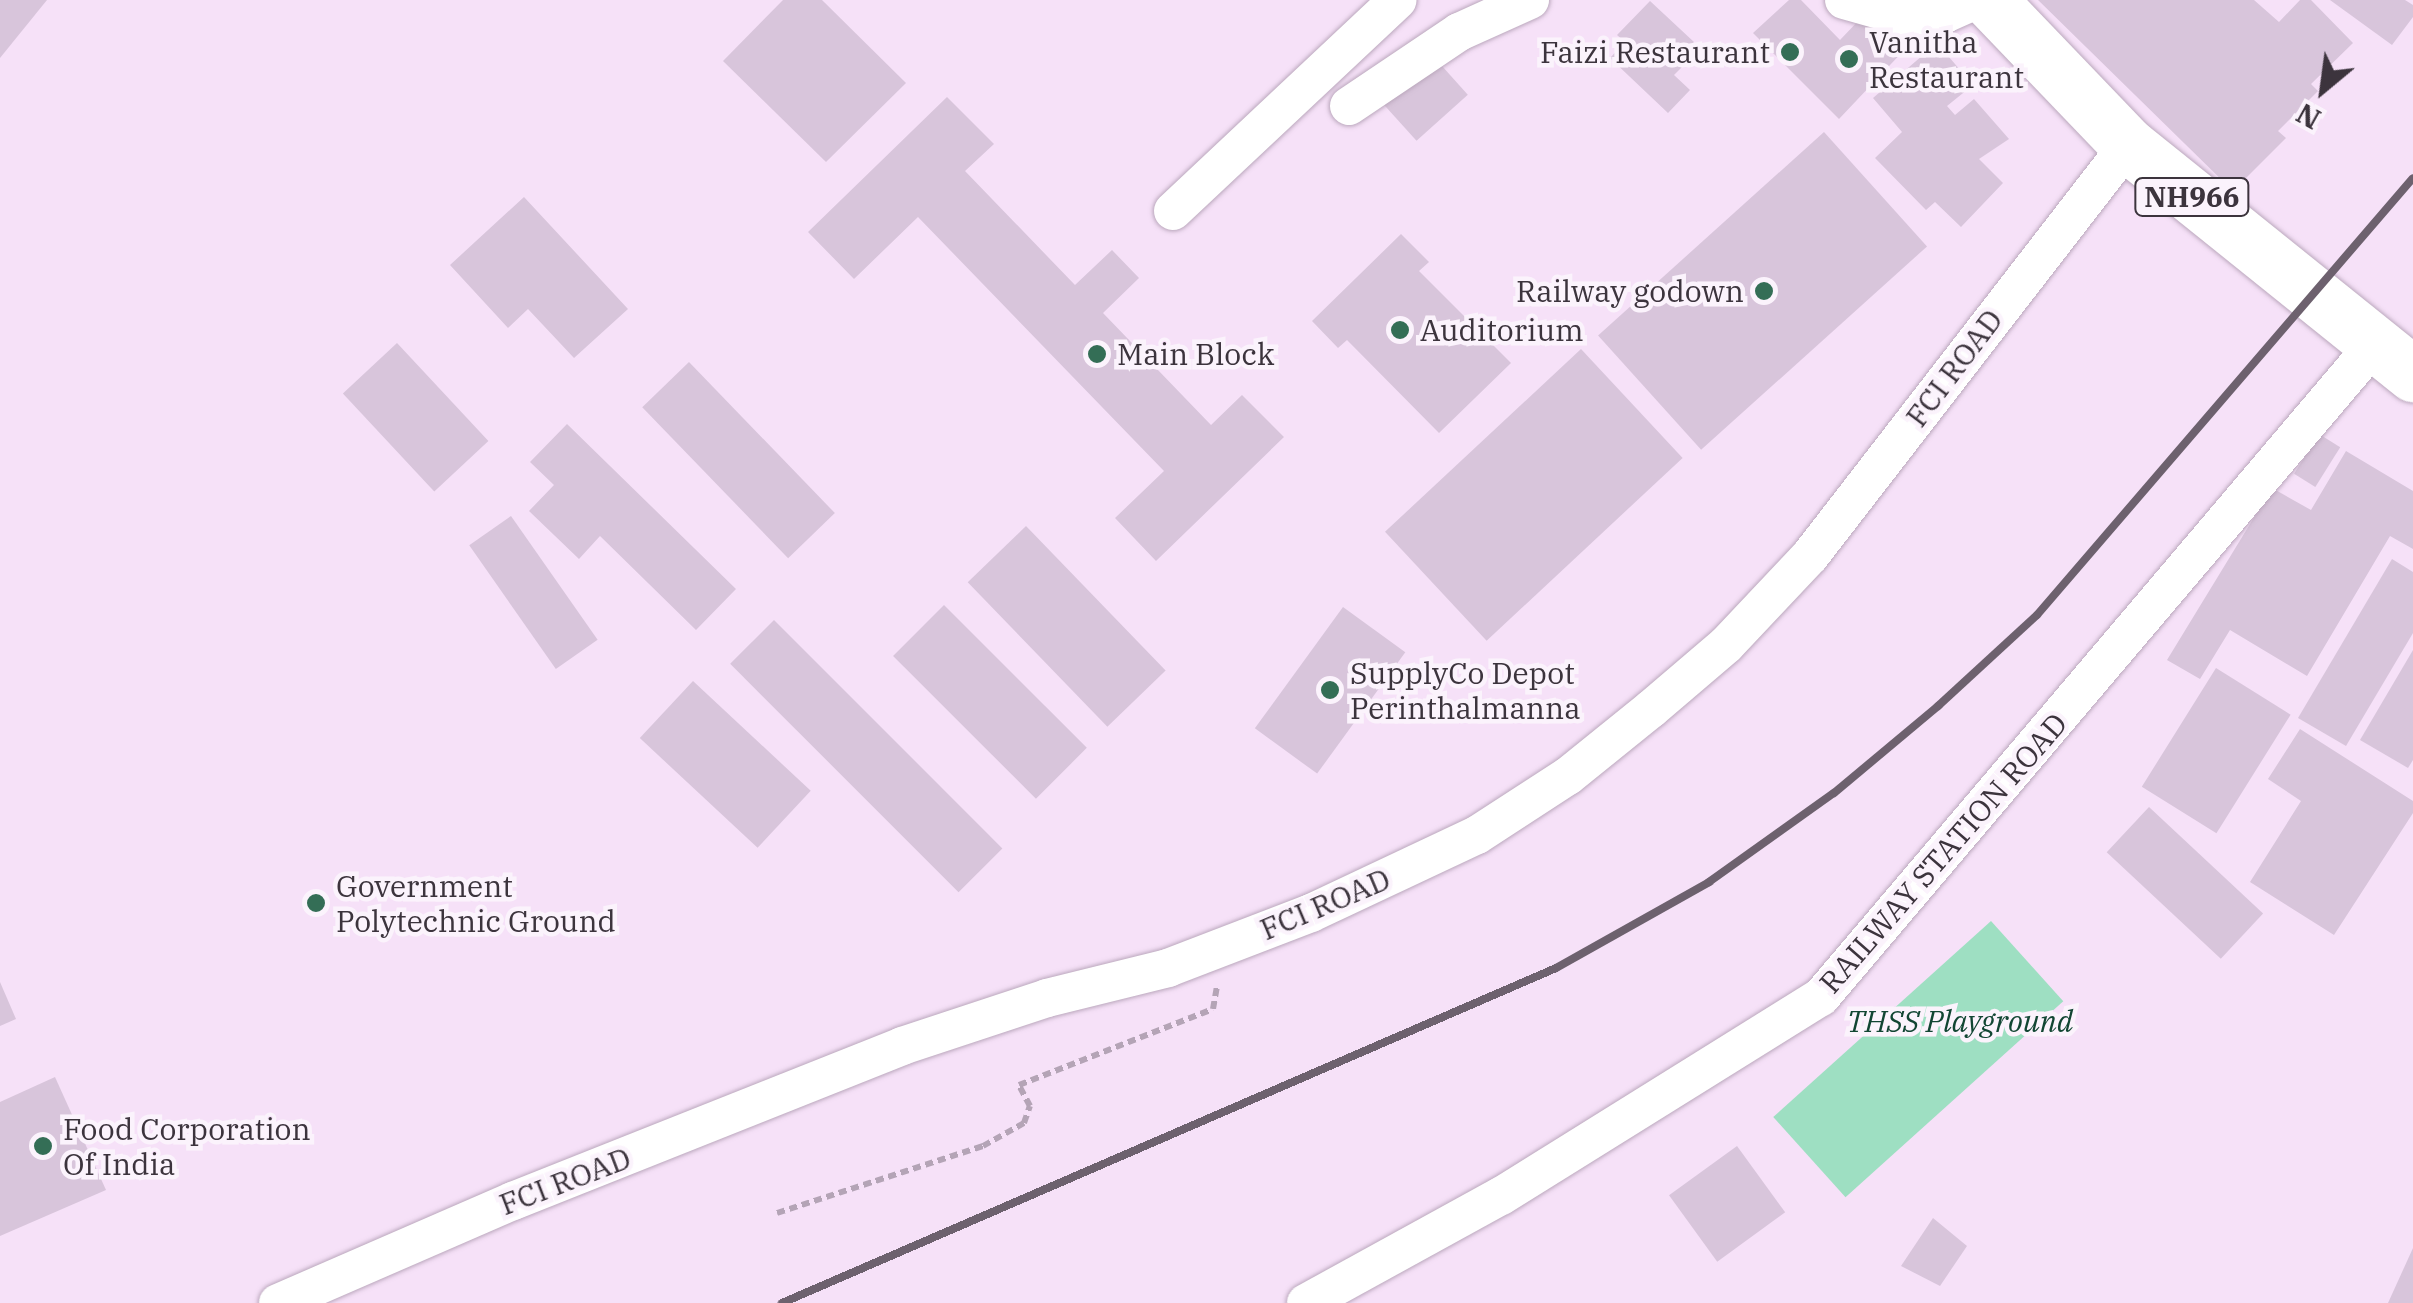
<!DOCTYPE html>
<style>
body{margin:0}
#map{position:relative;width:2413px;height:1303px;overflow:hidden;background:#f6e1f8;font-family:"IBM Plex Serif",serif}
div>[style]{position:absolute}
.green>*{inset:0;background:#9edfc2;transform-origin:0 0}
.building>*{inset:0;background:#d8c5db;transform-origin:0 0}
.path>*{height:6px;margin-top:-3px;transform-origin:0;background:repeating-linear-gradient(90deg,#b4a4b6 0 8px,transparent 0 13px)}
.roads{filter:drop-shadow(0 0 2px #bba8bd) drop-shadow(0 0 2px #bba8bd)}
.street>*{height:38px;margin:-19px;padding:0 19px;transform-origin:19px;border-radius:19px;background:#fff}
.highway>*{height:55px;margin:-27.5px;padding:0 27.5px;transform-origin:27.5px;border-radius:27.5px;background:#fff}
.rail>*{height:8px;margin:-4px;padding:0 4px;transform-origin:4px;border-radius:4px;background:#6d616e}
.dots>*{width:28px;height:28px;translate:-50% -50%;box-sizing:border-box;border:5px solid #fbf3fc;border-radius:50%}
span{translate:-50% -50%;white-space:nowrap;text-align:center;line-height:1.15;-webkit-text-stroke:9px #fbf3fc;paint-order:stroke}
.shield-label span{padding:2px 8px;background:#fbf3fc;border:2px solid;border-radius:8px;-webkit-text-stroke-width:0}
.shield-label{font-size:28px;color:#3c343d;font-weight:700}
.poi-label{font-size:30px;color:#3c343d}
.left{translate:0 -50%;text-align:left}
.right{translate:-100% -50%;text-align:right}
.street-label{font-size:30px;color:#3c343d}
.park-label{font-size:30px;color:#124633;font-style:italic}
.north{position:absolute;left:2273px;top:40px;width:100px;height:100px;-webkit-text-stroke:8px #fbf3fc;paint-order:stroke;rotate:209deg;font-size:28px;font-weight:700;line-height:40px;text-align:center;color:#3c343d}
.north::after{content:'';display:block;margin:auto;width:35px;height:45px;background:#3c343d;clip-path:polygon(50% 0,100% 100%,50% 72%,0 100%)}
</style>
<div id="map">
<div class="green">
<div style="left:1991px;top:921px;width:108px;height:293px;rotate:48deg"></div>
</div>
<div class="building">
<div style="clip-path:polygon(0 0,47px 0,0 58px)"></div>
<div style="clip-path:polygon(783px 0,822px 0,906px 83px,826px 162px,723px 61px)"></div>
<div style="clip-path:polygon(1789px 0,1801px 0,1840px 40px,1860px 19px,1875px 15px,1908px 46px,1839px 119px,1753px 33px)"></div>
<div style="clip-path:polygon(2038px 0,2254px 0,2279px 22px,2300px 0,2311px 0,2353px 43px,2311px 84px,2318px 91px,2278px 131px,2286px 138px,2233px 191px)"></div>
<div style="clip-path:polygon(2330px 0,2405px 0,2413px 5px,2413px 17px,2392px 45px)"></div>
<div style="clip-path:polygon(1650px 1px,1694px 42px,1685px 52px,1691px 58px,1674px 75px,1690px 90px,1668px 113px,1610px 58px,1625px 42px,1617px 35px)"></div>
<div style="clip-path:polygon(1937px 43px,1973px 85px,1947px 106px,1955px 115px,1974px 99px,2009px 139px,1979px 159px,2003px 183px,1961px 227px,1935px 202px,1926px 210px,1875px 158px,1902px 132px,1873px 98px)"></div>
<div style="left:1433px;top:56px;width:52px;height:69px;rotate:48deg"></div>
<div style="clip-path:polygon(947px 97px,994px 144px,965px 171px,1075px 285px,1112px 250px,1139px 278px,1103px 313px,1211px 425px,1242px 395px,1284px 437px,1156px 561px,1115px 518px,1164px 471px,918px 217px,854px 279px,808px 232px)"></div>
<div style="left:1824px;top:132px;width:154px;height:304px;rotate:48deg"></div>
<div style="clip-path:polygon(524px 197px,628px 309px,574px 358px,528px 309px,508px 328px,450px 265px)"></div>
<div style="clip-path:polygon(1401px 234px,1429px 262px,1419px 271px,1511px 363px,1439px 433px,1347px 340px,1338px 348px,1312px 321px)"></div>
<div style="left:397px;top:343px;width:134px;height:74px;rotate:47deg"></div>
<div style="left:1581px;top:349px;width:149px;height:268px;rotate:47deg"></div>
<div style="left:689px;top:362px;width:210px;height:65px;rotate:46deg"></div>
<div style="clip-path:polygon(567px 424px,736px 589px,696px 630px,600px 536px,579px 559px,529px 511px,554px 485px,530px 462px)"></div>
<div style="left:2319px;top:434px;width:25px;height:47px;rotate:32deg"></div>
<div style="clip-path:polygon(2346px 451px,2413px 491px,2413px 549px,2390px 536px,2307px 676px,2230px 630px,2200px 679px,2167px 660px,2272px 488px,2311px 510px)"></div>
<div style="left:511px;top:516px;width:151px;height:51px;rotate:55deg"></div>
<div style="left:1026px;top:526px;width:201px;height:81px;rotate:46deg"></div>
<div style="clip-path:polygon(2392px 559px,2413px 572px,2413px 633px,2346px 746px,2298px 718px)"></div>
<div style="left:944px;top:605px;width:202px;height:72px;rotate:45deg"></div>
<div style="left:1343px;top:607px;width:77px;height:150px;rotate:36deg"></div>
<div style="left:774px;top:620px;width:323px;height:62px;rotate:45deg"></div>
<div style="clip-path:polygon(2413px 650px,2413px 760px,2408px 768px,2360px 740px)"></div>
<div style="left:2216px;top:668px;width:88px;height:140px;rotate:32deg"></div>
<div style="left:693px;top:681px;width:161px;height:78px;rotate:43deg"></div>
<div style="clip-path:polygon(2300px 729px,2413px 801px,2413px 813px,2334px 935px,2250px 882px,2301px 801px,2268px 779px)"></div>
<div style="left:2149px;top:807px;width:156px;height:62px;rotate:43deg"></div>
<div style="clip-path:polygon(0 982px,16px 1019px,0 1026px)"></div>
<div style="clip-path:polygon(55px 1077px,106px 1190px,0 1236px,0 1102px)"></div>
<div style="left:1737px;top:1146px;width:82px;height:84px;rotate:54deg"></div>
<div style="clip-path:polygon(1933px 1218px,1967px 1246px,1940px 1286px,1901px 1266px)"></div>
<div style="clip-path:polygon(2413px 1248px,2413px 1303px,2388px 1303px)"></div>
</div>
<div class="path">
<div style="left:777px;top:1213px;width:217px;rotate:-18deg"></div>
<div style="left:983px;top:1146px;width:47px;rotate:-29.3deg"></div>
<div style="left:1024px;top:1123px;width:18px;rotate:-71deg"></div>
<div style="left:1030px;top:1106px;width:24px;rotate:-118deg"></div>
<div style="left:1019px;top:1085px;width:208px;rotate:-21.4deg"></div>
<div style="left:1213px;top:1009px;width:22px;rotate:-80deg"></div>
</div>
<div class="roads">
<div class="street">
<div style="left:1844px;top:0;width:70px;rotate:15.8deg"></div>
<div style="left:1911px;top:19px;width:34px;rotate:-8deg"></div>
<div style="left:1945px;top:14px;width:35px;rotate:-24deg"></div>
<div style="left:1349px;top:106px;width:133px;rotate:-33.9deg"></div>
<div style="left:1459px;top:32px;width:78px;rotate:-24.3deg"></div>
<div style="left:1173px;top:211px;width:308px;rotate:-43.2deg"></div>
<div style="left:278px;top:1303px;width:256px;rotate:-23.5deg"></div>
<div style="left:513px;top:1201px;width:419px;rotate:-21.7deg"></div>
<div style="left:902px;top:1046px;width:153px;rotate:-18.3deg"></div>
<div style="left:1047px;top:998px;width:125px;rotate:-13.9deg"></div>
<div style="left:1168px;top:968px;width:153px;rotate:-21deg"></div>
<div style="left:1311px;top:913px;width:183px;rotate:-25.2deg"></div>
<div style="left:1477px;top:835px;width:108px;rotate:-33deg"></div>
<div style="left:1568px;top:776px;width:107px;rotate:-38.9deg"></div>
<div style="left:1651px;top:709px;width:99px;rotate:-40.5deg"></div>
<div style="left:1726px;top:645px;width:122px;rotate:-46.7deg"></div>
<div style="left:1810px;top:556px;width:520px;rotate:-52.27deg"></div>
<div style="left:1306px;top:1303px;width:222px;rotate:-28.8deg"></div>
<div style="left:1501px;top:1196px;width:377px;rotate:-31.9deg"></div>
<div style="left:1821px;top:997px;width:856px;rotate:-49.69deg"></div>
</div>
<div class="highway">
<div style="left:1989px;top:0;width:201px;rotate:46.2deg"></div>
<div style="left:2128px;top:145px;width:366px;rotate:38.8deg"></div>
</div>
</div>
<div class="rail">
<div style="left:782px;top:1303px;width:843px;rotate:-23.4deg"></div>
<div style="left:1556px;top:968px;width:176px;rotate:-29.3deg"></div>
<div style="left:1709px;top:882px;width:153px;rotate:-35.5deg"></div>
<div style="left:1834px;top:793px;width:136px;rotate:-39.9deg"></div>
<div style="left:1938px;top:706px;width:134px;rotate:-42.6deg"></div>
<div style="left:2037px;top:615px;width:576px;rotate:-49.29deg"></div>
</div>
<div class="dots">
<div style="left:1790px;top:52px;background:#346e56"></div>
<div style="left:1849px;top:59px;background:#346e56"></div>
<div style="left:1764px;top:291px;background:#346e56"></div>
<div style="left:1400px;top:330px;background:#346e56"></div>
<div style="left:1097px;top:354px;background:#346e56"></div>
<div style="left:1330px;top:690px;background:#346e56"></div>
<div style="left:316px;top:903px;background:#346e56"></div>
<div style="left:43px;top:1146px;background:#346e56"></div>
</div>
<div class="shield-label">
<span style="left:2192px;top:197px">NH966</span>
</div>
<div class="poi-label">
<span class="left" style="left:1869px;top:59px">Vanitha<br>Restaurant</span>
<span class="right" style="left:1770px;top:52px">Faizi Restaurant</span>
<span class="right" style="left:1744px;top:291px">Railway godown</span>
<span class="left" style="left:1420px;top:330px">Auditorium</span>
<span class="left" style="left:1117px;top:354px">Main Block</span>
<span class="left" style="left:1350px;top:690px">SupplyCo Depot<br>Perinthalmanna</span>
<span class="left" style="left:336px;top:903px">Government<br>Polytechnic Ground</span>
<span class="left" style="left:63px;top:1146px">Food Corporation<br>Of India</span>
</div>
<div class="street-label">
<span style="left:1954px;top:368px;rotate:-53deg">FCI ROAD</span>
<span style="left:1943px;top:853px;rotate:-49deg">RAILWAY STATION ROAD</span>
<span style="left:1325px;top:904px;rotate:-23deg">FCI ROAD</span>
<span style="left:565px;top:1181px;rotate:-21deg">FCI ROAD</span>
</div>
<div class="park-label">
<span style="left:1960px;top:1021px">THSS Playground</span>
</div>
<div class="north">N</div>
</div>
